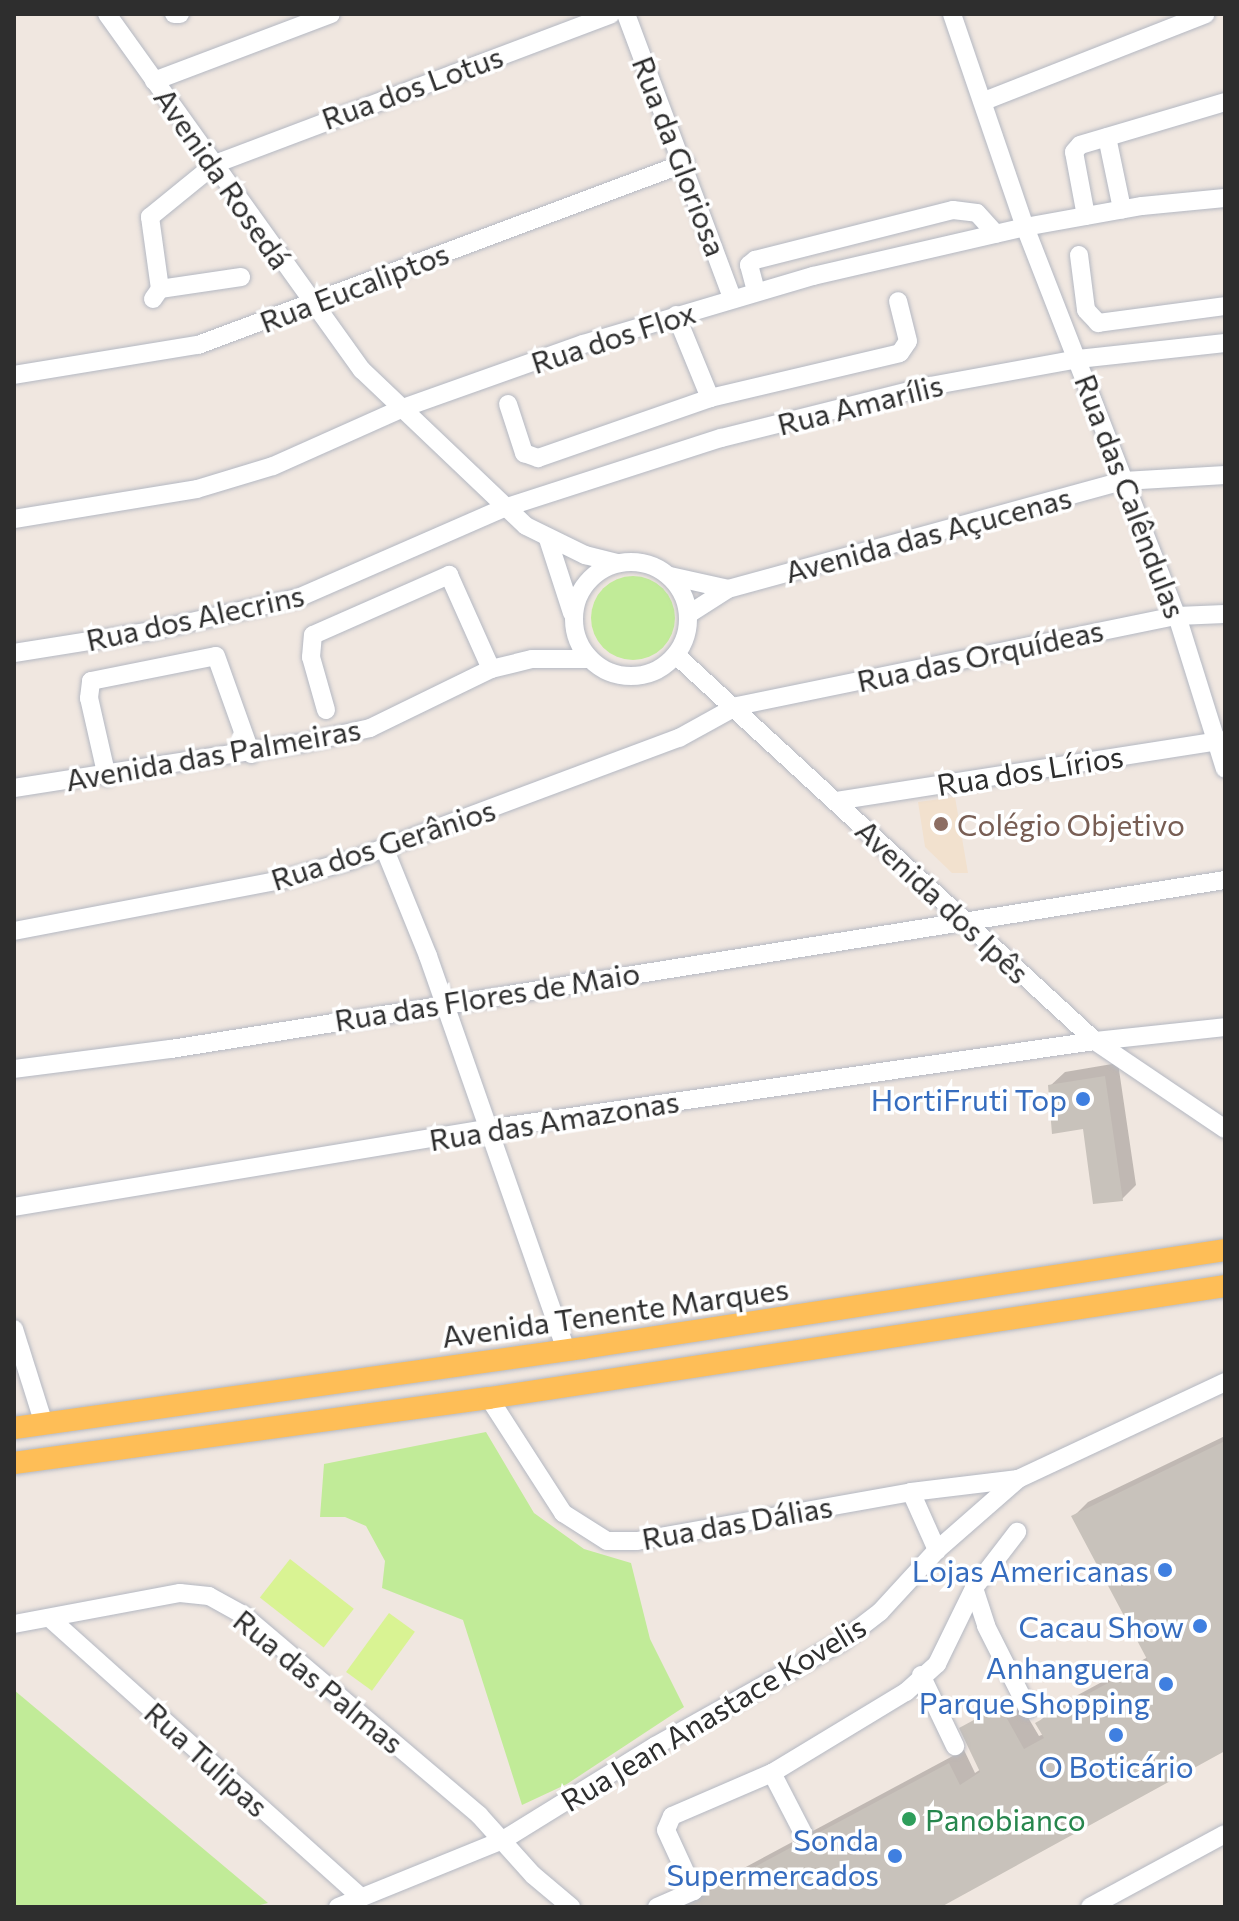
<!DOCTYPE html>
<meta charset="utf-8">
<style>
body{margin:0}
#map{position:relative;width:1239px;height:1921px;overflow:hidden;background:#f0e7e0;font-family:Commissioner,sans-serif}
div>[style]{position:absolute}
.education>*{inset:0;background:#f2e1ce}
.green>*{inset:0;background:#c1eb98}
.round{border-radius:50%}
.pitch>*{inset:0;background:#d9f393;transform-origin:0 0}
.shadow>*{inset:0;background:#0003}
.building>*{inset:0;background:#c8c2bb}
.roads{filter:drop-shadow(0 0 2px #b4b8c2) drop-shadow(0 0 2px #b4b8c2)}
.minor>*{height:18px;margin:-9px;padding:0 9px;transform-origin:9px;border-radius:9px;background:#fff}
.minor>.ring{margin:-9px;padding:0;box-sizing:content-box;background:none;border:18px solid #fff;border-radius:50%}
.major>*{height:22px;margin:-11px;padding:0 11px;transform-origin:11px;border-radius:11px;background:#febe57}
.dots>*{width:22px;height:22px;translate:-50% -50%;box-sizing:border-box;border:4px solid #fff;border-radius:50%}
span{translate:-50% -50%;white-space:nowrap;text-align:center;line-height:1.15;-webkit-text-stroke:7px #fff;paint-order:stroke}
.street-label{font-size:30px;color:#2e2e2e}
.education-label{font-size:30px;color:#785e54}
.left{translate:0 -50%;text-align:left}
.shop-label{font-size:30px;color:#366cbe}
.right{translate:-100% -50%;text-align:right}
.leisure-label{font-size:30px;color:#27864d}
.frame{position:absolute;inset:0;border:16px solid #2e2e2e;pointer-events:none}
</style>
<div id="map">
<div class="education">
<div style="clip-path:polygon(955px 797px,968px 873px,952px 873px,925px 847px,918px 802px)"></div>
</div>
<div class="green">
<div class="round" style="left:591px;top:576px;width:84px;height:84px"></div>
<div style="clip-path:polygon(486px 1432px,534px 1513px,584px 1549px,631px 1563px,650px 1639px,684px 1707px,567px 1784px,522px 1805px,463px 1620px,382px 1588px,385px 1561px,366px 1526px,345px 1517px,320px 1517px,324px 1464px)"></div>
<div style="clip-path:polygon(14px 1690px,268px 1903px,252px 1907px,14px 1907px)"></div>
</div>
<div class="pitch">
<div style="left:290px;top:1559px;width:81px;height:49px;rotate:38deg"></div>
<div style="left:389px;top:1613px;width:32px;height:73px;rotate:36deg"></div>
</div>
<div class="shadow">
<div style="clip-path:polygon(1118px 1063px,1136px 1185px,1122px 1199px,1085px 1127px,1050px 1086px,1065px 1072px)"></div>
<div style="clip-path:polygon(1225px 1436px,1225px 1748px,930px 1907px,671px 1907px,964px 1750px,975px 1773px,981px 1769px,961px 1729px,1014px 1694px,1039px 1736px,1044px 1734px,1038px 1723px,1052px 1709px,1148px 1657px,1074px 1516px,1088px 1502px)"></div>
</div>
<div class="building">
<div style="clip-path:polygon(1105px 1076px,1123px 1201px,1093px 1204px,1083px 1129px,1052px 1134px,1048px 1085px)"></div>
<div style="clip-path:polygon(1225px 1441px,1225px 1751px,941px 1907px,680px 1907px,949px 1763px,960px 1785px,980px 1772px,959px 1728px,1000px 1706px,1024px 1749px,1044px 1738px,1035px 1723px,1148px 1661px,1071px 1516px)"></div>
</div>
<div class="roads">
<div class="minor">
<div style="left:107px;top:14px;width:438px;rotate:54.4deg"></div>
<div style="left:362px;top:370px;width:226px;rotate:43.6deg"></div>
<div style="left:526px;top:526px;width:66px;rotate:26.2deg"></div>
<div style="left:585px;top:555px;width:33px;rotate:14deg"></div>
<div style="left:174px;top:14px;width:6px"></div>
<div style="left:626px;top:14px;width:303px;rotate:69.5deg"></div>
<div style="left:952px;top:14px;width:225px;rotate:71.1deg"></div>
<div style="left:1025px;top:227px;width:418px;rotate:68.7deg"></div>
<div style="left:1177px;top:616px;width:160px;rotate:72.6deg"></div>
<div style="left:154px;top:81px;width:189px;rotate:-20.7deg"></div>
<div style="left:984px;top:101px;width:238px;rotate:-21.4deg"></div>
<div style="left:1107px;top:137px;width:74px;rotate:78.2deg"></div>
<div style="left:1086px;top:216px;width:65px;rotate:-100.6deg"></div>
<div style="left:1074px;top:152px;width:9px;rotate:-49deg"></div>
<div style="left:1080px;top:145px;width:151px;rotate:-16.5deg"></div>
<div style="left:1079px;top:255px;width:55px;rotate:82.7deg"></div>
<div style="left:1086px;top:310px;width:18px;rotate:47deg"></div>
<div style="left:1098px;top:323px;width:128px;rotate:-7.6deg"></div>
<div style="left:160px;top:289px;width:82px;rotate:-8.4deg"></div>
<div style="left:756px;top:291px;width:27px;rotate:-105deg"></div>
<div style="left:749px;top:265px;width:8px;rotate:-40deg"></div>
<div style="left:755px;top:260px;width:204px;rotate:-14.2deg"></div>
<div style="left:953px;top:210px;width:24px;rotate:7deg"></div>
<div style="left:977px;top:213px;width:28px;rotate:48deg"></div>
<div style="left:153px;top:299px;width:12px;rotate:-55deg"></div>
<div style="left:160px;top:289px;width:73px;rotate:-97.9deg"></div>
<div style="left:150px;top:217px;width:84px;rotate:-39.2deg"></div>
<div style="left:215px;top:164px;width:423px;rotate:-20.7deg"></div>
<div style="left:676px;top:315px;width:90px;rotate:67.7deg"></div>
<div style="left:14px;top:375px;width:186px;rotate:-9.3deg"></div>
<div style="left:198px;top:345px;width:520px;rotate:-20.49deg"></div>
<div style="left:508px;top:404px;width:52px;rotate:71.9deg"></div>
<div style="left:524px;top:453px;width:15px;rotate:20deg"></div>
<div style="left:538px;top:458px;width:182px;rotate:-19.2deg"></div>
<div style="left:710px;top:398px;width:195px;rotate:-13.3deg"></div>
<div style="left:900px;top:353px;width:14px;rotate:-56deg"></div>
<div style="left:908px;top:341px;width:41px;rotate:-104deg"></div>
<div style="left:14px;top:519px;width:185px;rotate:-9.3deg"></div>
<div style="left:197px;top:489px;width:79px;rotate:-16.8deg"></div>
<div style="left:273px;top:466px;width:142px;rotate:-24deg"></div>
<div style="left:403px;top:408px;width:191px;rotate:-19.6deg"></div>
<div style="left:583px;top:344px;width:240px;rotate:-16.5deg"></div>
<div style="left:813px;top:276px;width:218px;rotate:-13deg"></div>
<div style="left:1025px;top:227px;width:119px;rotate:-10.2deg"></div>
<div style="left:1142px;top:206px;width:83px;rotate:-5.5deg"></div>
<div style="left:548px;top:539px;width:78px;rotate:72deg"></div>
<div class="ring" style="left:574px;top:562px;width:96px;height:96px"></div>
<div style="left:670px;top:576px;width:59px;rotate:12.6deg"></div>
<div style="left:689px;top:614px;width:46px;rotate:-32.7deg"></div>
<div style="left:728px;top:589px;width:410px;rotate:-15.3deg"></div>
<div style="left:1124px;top:481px;width:101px;rotate:-3.4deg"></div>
<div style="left:14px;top:653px;width:139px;rotate:-9.1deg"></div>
<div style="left:151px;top:631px;width:151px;rotate:-12.7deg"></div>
<div style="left:298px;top:598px;width:225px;rotate:-23.6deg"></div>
<div style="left:504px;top:508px;width:228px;rotate:-17.9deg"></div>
<div style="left:721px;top:438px;width:215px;rotate:-14deg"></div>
<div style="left:930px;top:386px;width:150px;rotate:-10.3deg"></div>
<div style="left:1078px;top:359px;width:148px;rotate:-6.2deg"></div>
<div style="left:676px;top:655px;width:570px;rotate:42.65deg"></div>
<div style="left:1095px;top:1041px;width:157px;rotate:34.1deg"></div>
<div style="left:326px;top:710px;width:55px;rotate:-105.8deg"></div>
<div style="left:311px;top:657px;width:22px;rotate:-85deg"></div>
<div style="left:313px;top:635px;width:149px;rotate:-23.8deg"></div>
<div style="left:449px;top:575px;width:103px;rotate:65.9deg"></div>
<div style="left:107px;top:777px;width:81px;rotate:-102.8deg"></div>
<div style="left:89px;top:698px;width:17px;rotate:-83deg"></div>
<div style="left:91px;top:681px;width:127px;rotate:-11.3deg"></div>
<div style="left:216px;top:656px;width:104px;rotate:70.3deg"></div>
<div style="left:14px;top:788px;width:292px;rotate:-8.9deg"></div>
<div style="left:303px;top:743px;width:69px;rotate:-12.6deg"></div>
<div style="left:370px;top:728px;width:135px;rotate:-26deg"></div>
<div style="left:491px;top:669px;width:42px;rotate:-13.7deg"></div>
<div style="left:532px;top:659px;width:58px"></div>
<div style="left:836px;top:801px;width:394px;rotate:-8.9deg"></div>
<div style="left:385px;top:850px;width:114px;rotate:67.9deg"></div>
<div style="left:428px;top:956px;width:417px;rotate:70.7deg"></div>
<div style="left:14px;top:931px;width:272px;rotate:-10.8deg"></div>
<div style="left:281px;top:880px;width:74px;rotate:-15.7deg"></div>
<div style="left:352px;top:860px;width:349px;rotate:-20.5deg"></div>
<div style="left:679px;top:738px;width:66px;rotate:-28.9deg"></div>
<div style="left:737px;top:706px;width:449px;rotate:-11.6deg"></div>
<div style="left:1177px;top:616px;width:48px;rotate:-2.4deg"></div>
<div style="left:14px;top:1069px;width:158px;rotate:-7.3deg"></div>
<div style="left:171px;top:1049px;width:1067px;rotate:-9.11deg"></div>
<div style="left:14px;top:1207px;width:479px;rotate:-9.4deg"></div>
<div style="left:487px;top:1129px;width:614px;rotate:-8.24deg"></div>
<div style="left:1095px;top:1041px;width:131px;rotate:-6.1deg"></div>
<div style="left:14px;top:1329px;width:100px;rotate:72.5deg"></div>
<div style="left:489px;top:1398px;width:137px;rotate:57.2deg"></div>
<div style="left:563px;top:1513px;width:52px;rotate:32.5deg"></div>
<div style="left:607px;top:1541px;width:30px"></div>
<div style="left:637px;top:1541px;width:278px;rotate:-10.1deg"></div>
<div style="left:911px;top:1492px;width:108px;rotate:-6.9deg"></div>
<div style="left:911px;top:1492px;width:64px;rotate:65.9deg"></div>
<div style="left:974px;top:1588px;width:40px;rotate:72deg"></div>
<div style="left:986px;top:1626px;width:93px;rotate:63.2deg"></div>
<div style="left:53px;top:1621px;width:414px;rotate:41.9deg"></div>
<div style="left:14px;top:1624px;width:169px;rotate:-10.6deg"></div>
<div style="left:180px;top:1593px;width:29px;rotate:6deg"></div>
<div style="left:209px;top:1596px;width:38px;rotate:29deg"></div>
<div style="left:242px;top:1614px;width:311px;rotate:40.3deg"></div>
<div style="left:479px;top:1815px;width:81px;rotate:48deg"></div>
<div style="left:533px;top:1875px;width:50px;rotate:40.1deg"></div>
<div style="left:921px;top:1675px;width:79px;rotate:64.4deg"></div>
<div style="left:772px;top:1773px;width:68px;rotate:62.7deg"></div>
<div style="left:338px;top:1907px;width:178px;rotate:-22.1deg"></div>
<div style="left:503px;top:1840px;width:179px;rotate:-31.7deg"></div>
<div style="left:655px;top:1746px;width:213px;rotate:-29.2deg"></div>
<div style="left:841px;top:1642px;width:49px;rotate:-37.6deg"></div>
<div style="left:880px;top:1612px;width:84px;rotate:-47.4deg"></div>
<div style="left:937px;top:1550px;width:108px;rotate:-41.2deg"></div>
<div style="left:1018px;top:1479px;width:229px;rotate:-25.1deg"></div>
<div style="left:657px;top:1907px;width:40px;rotate:-23.4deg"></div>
<div style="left:694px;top:1891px;width:67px;rotate:-114.7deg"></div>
<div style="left:666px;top:1830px;width:15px;rotate:-67deg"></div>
<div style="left:672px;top:1816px;width:109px;rotate:-23.3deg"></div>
<div style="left:772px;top:1773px;width:157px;rotate:-31.2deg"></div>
<div style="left:906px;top:1692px;width:42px;rotate:-42.1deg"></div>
<div style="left:937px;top:1664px;width:85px;rotate:-64deg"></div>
<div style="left:974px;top:1588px;width:71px;rotate:-52.5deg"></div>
<div style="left:1090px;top:1907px;width:153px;rotate:-28.4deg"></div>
</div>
<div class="major">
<div style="left:14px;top:1428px;width:575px;rotate:-8deg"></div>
<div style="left:583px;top:1348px;width:649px;rotate:-8.68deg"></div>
<div style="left:14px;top:1463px;width:479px;rotate:-7.8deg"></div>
<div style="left:489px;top:1398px;width:744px;rotate:-8.65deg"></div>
</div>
</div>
<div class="dots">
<div style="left:941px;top:824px;background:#8d6e63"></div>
<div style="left:1083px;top:1099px;background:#3f7fe0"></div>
<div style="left:1165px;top:1570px;background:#3f7fe0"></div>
<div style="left:1200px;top:1626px;background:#3f7fe0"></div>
<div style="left:1166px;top:1684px;background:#3f7fe0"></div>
<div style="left:1116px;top:1735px;background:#3f7fe0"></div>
<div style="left:909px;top:1819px;background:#2e9e5b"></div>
<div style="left:895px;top:1856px;background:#3f7fe0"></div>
</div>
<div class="street-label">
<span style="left:412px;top:87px;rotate:-20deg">Rua dos Lotus</span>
<span style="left:680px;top:156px;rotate:69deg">Rua da Gloriosa</span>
<span style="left:223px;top:178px;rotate:55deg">Avenida Rosedá</span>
<span style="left:354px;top:287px;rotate:-21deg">Rua Eucaliptos</span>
<span style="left:613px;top:337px;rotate:-18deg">Rua dos Flox</span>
<span style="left:860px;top:404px;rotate:-14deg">Rua Amarílis</span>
<span style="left:1131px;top:496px;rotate:69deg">Rua das Calêndulas</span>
<span style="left:928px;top:534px;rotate:-15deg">Avenida das Açucenas</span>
<span style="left:195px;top:617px;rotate:-12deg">Rua dos Alecrins</span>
<span style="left:980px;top:655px;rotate:-12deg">Rua das Orquídeas</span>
<span style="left:213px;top:754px;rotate:-10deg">Avenida das Palmeiras</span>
<span style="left:1030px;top:770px;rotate:-9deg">Rua dos Lírios</span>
<span style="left:383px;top:844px;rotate:-18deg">Rua dos Gerânios</span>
<span style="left:943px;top:901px;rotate:43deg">Avenida dos Ipês</span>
<span style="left:487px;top:996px;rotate:-9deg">Rua das Flores de Maio</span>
<span style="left:554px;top:1120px;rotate:-9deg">Rua das Amazonas</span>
<span style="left:615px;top:1312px;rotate:-8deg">Avenida Tenente Marques</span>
<span style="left:737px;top:1522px;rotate:-10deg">Rua das Dálias</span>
<span style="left:319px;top:1681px;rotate:39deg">Rua das Palmas</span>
<span style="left:713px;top:1713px;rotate:-31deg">Rua Jean Anastace Kovelis</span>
<span style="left:207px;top:1759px;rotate:42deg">Rua Tulipas</span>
</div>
<div class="education-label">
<span class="left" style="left:957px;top:824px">Colégio Objetivo</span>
</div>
<div class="shop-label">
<span class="right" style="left:1067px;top:1099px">HortiFruti Top</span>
<span class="right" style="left:1149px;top:1570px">Lojas Americanas</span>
<span class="right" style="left:1184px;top:1626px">Cacau Show</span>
<span class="right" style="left:1150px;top:1684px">Anhanguera<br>Parque Shopping</span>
<span style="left:1116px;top:1766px">O Boticário</span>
<span class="right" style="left:879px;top:1856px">Sonda<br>Supermercados</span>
</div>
<div class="leisure-label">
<span class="left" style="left:925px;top:1819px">Panobianco</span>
</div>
<div class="frame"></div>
</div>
